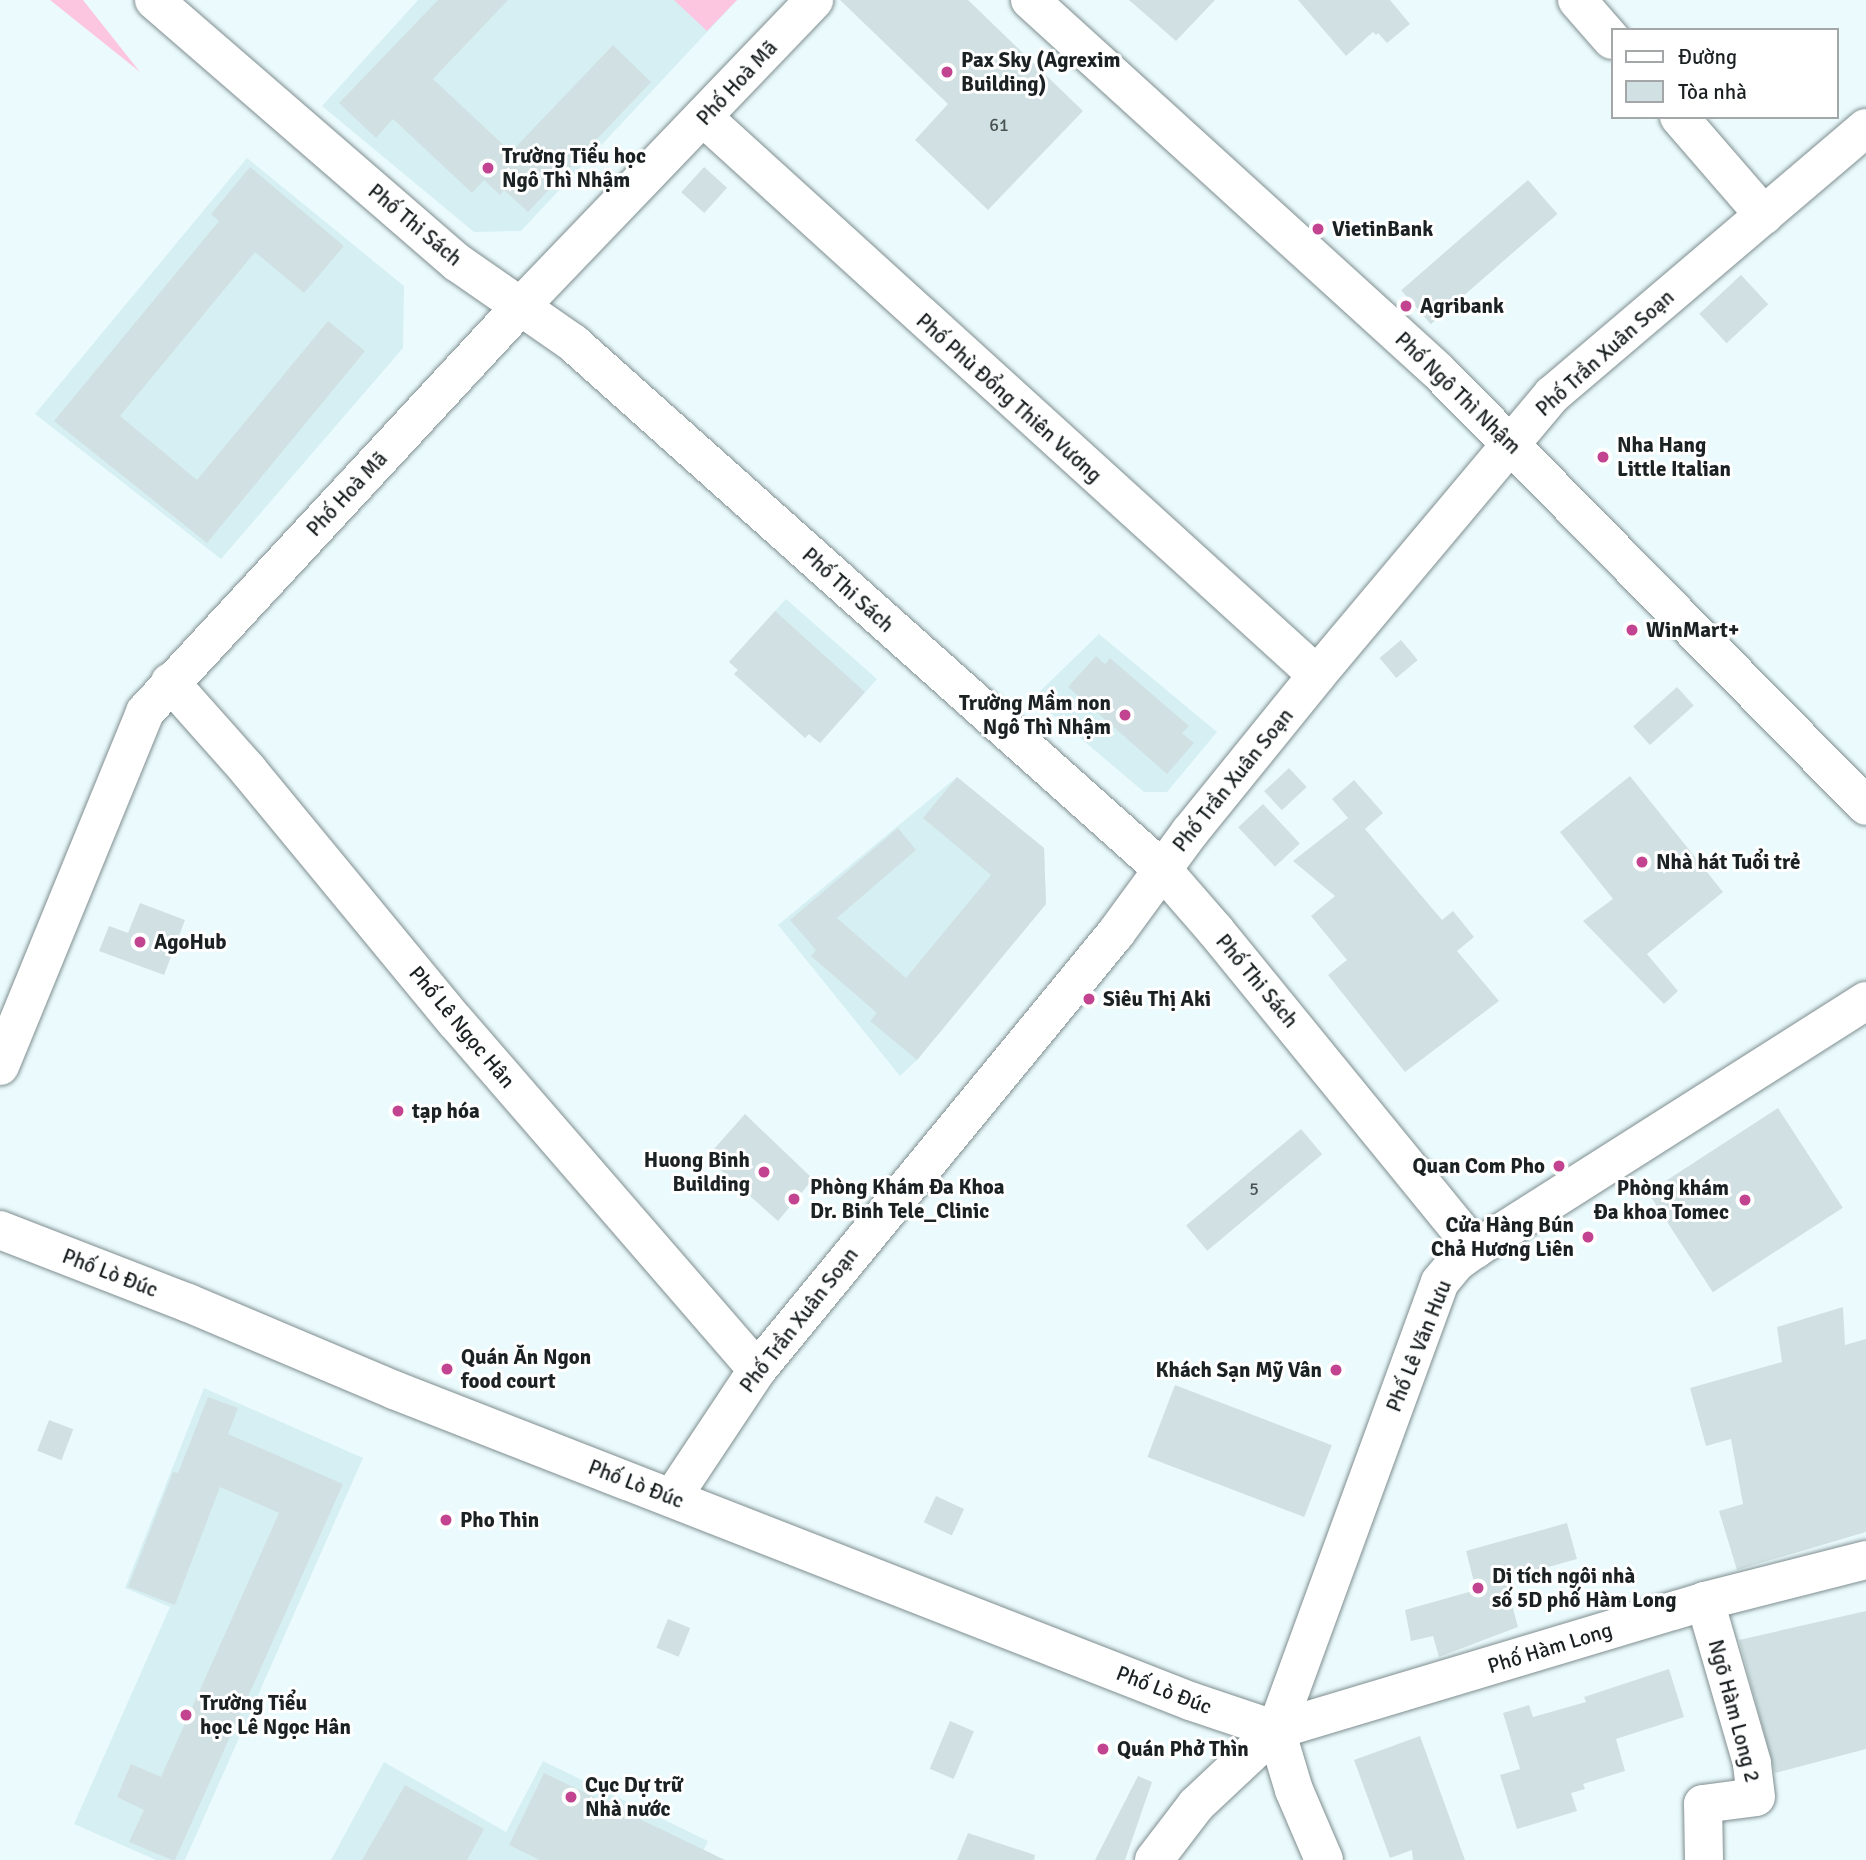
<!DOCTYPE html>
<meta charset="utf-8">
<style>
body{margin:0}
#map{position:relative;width:1866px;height:1860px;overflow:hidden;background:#ebfbfd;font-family:Signika,sans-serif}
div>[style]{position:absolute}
.built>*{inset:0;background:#d6eff3}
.green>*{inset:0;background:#fcc6e1}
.building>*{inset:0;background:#d1e1e3;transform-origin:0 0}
.roads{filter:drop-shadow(0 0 2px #7f8d8f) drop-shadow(0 0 2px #7f8d8f)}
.minor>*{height:38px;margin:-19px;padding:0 19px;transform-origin:19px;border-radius:19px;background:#fff}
.dots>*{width:19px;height:19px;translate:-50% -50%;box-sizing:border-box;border:4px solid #fff;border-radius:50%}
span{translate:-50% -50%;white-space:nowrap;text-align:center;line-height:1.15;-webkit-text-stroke:6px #fff;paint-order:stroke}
.number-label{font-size:18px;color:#495253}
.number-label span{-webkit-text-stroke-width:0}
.poi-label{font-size:21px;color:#1c2223;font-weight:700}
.left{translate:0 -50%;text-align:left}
.right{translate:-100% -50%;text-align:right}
.street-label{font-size:21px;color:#1c2223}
.legend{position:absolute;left:1611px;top:28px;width:228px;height:91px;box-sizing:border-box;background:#fff;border:2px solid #a4a7a7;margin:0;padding:9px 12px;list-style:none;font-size:21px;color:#1c2223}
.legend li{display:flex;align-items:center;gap:14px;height:35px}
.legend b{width:35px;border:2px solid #a4a7a7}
</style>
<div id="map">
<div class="built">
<div style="clip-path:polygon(418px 0,737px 0,521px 231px,474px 232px,322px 106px)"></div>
<div style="clip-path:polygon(247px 158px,404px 286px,403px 348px,221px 559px,35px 414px)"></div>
<div style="clip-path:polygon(786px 599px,877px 679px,820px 743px,734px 674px,738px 670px,729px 662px)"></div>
<div style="clip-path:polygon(1099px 634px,1217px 732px,1167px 792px,1144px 792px,1033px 698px)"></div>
<div style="clip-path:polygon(957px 777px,1044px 848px,1046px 904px,917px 1060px,900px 1076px,778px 925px)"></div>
<div style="clip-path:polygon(204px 1388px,363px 1458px,185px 1860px,156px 1860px,74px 1824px,170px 1607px,125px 1588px)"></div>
<div style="clip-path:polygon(543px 1761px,708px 1841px,699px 1860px,331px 1860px,384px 1762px,506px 1832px)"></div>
</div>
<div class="green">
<div style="clip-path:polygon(50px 0,83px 0,140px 72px)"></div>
<div style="clip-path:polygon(674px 0,737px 0,707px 31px)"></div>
</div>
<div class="building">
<div style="clip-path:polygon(438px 0,508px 0,433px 79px,511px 152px,613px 45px,651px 82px,528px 212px,504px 190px,500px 195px,484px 180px,472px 193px,393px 119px,376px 138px,339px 103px)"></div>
<div style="clip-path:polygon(840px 0,968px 0,1083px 111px,988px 210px,915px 140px,948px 104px)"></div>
<div style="clip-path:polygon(1129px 0,1215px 0,1176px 41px)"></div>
<div style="clip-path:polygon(1298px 0,1390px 0,1410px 24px,1387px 43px,1378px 33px,1376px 35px,1373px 32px,1346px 56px)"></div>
<div style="clip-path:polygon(250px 167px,344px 246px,304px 293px,255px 252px,120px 416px,197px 480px,328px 321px,365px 351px,207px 543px,54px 421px,219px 221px,211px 214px)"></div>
<div style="left:704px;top:167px;width:31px;height:34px;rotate:42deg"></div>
<div style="left:1528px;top:180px;width:45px;height:168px;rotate:49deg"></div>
<div style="left:1741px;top:275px;width:40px;height:57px;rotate:47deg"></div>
<div style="clip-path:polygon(775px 611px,865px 692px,820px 743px,809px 734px,805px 738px,734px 674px,738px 670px,729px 662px)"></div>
<div style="left:1401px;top:640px;width:26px;height:28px;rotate:50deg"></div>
<div style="clip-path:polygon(1096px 656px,1105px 664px,1110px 658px,1189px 726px,1182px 733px,1194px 743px,1167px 774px,1068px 687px)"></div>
<div style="left:1677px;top:687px;width:25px;height:59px;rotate:48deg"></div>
<div style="left:1289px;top:768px;width:26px;height:34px;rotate:47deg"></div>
<div style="clip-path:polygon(1630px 776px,1723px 892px,1647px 954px,1678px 991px,1664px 1004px,1583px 921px,1613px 899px,1560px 832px)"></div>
<div style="clip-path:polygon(957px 777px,1044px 848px,1046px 904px,917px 1060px,870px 1021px,877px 1013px,811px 956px,816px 950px,790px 920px,898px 828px,916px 850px,837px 918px,906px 978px,991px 875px,923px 818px)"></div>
<div style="clip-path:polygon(1354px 780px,1383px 813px,1365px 829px,1442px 920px,1453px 911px,1474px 937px,1457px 951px,1499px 1001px,1405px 1072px,1328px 975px,1347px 960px,1311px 916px,1335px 896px,1293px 861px,1348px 818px,1332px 799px)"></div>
<div style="left:1263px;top:804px;width:54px;height:34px;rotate:47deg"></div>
<div style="clip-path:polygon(140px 903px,185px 920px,164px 975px,99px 951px,109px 926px,128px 933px)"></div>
<div style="left:1778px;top:1108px;width:119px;height:155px;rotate:57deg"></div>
<div style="clip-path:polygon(745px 1114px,813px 1179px,778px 1221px,715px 1165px,723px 1156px,714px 1149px)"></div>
<div style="left:1301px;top:1129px;width:33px;height:150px;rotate:50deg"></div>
<div style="clip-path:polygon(1843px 1307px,1845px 1345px,1866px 1339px,1866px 1532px,1737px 1570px,1719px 1511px,1743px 1504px,1731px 1439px,1706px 1446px,1690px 1388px,1782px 1362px,1777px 1327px)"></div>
<div style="left:1175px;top:1385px;width:168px;height:77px;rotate:21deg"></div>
<div style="clip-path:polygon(208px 1397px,238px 1408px,228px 1434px,343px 1484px,175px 1860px,172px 1860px,129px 1842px,144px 1810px,117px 1797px,131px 1764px,161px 1777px,279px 1513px,220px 1487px,175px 1605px,128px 1587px,173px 1472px,178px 1473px)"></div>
<div style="left:49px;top:1420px;width:26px;height:33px;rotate:21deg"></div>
<div style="left:936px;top:1496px;width:31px;height:29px;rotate:25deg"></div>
<div style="clip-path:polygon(1567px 1523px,1577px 1559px,1505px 1579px,1518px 1627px,1439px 1657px,1433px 1636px,1411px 1641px,1405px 1610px,1476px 1590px,1466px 1551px)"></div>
<div style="clip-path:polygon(1866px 1611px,1866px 1749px,1775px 1773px,1739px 1640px)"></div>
<div style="left:668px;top:1619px;width:24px;height:31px;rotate:22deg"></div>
<div style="clip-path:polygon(1669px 1669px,1684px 1717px,1616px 1739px,1625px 1771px,1583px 1784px,1585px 1789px,1571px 1793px,1577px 1811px,1517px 1829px,1500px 1775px,1520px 1769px,1503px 1713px,1529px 1705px,1533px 1717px,1586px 1702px,1584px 1697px)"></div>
<div style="left:950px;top:1721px;width:26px;height:52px;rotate:23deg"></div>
<div style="clip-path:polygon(1420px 1736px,1465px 1860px,1413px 1860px,1412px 1850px,1390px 1858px,1354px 1760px)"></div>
<div style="clip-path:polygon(544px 1773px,725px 1860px,540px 1860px,509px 1845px)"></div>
<div style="clip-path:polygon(1138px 1776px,1152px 1782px,1125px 1860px,1095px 1860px)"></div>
<div style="clip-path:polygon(405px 1785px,484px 1829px,467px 1860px,362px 1860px)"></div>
<div style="clip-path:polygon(968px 1833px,1035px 1855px,1034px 1860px,957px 1860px)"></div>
</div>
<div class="roads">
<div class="minor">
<div style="left:154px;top:0;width:402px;rotate:40.9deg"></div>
<div style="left:458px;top:263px;width:140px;rotate:34.8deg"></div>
<div style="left:573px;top:343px;width:790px;rotate:41.77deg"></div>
<div style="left:1162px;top:869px;width:81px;rotate:49deg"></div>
<div style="left:1215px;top:930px;width:412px;rotate:50.8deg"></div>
<div style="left:1030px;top:0;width:551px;rotate:42.28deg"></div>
<div style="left:1438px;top:371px;width:610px;rotate:45.46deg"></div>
<div style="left:1577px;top:0;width:53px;rotate:48.8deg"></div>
<div style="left:1679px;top:117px;width:130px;rotate:49.1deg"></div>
<div style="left:704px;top:118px;width:828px;rotate:42.26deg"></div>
<div style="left:170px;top:682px;width:118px;rotate:48.4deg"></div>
<div style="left:248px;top:770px;width:327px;rotate:50.5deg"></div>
<div style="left:456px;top:1022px;width:460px;rotate:49.1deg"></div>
<div style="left:0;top:1066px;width:383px;rotate:-67.7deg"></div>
<div style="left:145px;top:712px;width:555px;rotate:-47.19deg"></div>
<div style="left:522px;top:305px;width:422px;rotate:-46.2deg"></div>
<div style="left:0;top:1230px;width:202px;rotate:21.2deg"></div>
<div style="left:188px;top:1303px;width:224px;rotate:22.9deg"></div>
<div style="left:394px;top:1390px;width:855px;rotate:21.34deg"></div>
<div style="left:1190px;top:1701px;width:91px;rotate:18.6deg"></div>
<div style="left:672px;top:1498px;width:154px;rotate:-56.4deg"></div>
<div style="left:757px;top:1370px;width:566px;rotate:-50.6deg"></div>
<div style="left:1116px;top:933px;width:125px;rotate:-53.8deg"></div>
<div style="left:1190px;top:832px;width:202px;rotate:-51deg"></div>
<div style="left:1317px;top:675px;width:366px;rotate:-50deg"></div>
<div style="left:1552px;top:395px;width:412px;rotate:-40.4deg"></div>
<div style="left:1276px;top:1730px;width:448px;rotate:-16.7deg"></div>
<div style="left:1705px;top:1601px;width:166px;rotate:-14.3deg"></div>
<div style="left:1276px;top:1730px;width:63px;rotate:73.3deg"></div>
<div style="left:1294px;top:1790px;width:76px;rotate:66.8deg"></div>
<div style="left:1154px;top:1860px;width:69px;rotate:-52.6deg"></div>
<div style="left:1196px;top:1805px;width:110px;rotate:-43.2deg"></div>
<div style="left:1276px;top:1730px;width:477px;rotate:-69.9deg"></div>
<div style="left:1440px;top:1282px;width:26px;rotate:-50deg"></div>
<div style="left:1457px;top:1262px;width:22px;rotate:-36deg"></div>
<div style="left:1475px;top:1249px;width:463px;rotate:-32.4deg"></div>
<div style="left:1704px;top:1860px;width:56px;rotate:-91deg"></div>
<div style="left:1703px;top:1804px;width:53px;rotate:-7.5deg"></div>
<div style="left:1756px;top:1797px;width:34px;rotate:-97deg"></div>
<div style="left:1752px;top:1763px;width:169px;rotate:-106.2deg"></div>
</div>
</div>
<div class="dots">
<div style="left:947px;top:72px;background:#c2438f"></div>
<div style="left:488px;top:168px;background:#c2438f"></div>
<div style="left:1318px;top:229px;background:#c2438f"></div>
<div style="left:1406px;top:306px;background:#c2438f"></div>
<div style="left:1603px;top:457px;background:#c2438f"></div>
<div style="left:1632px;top:630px;background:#c2438f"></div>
<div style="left:1125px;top:715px;background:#c2438f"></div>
<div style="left:1642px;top:862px;background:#c2438f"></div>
<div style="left:140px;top:942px;background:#c2438f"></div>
<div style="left:1089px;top:999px;background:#c2438f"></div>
<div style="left:398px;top:1111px;background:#c2438f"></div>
<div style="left:1559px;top:1166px;background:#c2438f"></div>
<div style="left:764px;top:1172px;background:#c2438f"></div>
<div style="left:794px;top:1199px;background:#c2438f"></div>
<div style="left:1745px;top:1200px;background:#c2438f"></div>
<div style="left:1588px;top:1237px;background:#c2438f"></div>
<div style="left:447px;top:1369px;background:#c2438f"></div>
<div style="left:1336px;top:1370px;background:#c2438f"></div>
<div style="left:446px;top:1520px;background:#c2438f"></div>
<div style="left:1478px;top:1588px;background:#c2438f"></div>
<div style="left:186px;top:1715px;background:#c2438f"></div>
<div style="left:1103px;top:1749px;background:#c2438f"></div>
<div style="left:571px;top:1797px;background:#c2438f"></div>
</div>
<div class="number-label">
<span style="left:999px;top:125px">61</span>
<span style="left:1254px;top:1189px">5</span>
</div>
<div class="poi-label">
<span class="left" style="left:961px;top:72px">Pax Sky (Agrexim<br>Building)</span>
<span class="left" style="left:502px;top:168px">Trường Tiểu học<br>Ngô Thì Nhậm</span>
<span class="left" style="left:1332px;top:229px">VietinBank</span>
<span class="left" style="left:1420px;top:306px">Agribank</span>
<span class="left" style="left:1617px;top:457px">Nha Hang<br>Little Italian</span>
<span class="left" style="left:1646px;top:630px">WinMart+</span>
<span class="right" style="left:1111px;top:715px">Trường Mầm non<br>Ngô Thì Nhậm</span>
<span class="left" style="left:1656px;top:862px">Nhà hát Tuổi trẻ</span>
<span class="left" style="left:154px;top:942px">AgoHub</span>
<span class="left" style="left:1103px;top:999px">Siêu Thị Aki</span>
<span class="left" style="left:412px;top:1111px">tạp hóa</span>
<span class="right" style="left:750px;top:1172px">Huong Binh<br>Building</span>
<span class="right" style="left:1545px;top:1166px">Quan Com Pho</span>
<span class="left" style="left:810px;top:1199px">Phòng Khám Đa Khoa<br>Dr. Binh Tele_Clinic</span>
<span class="right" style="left:1729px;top:1200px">Phòng khám<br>Đa khoa Tomec</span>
<span class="right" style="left:1574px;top:1237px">Cửa Hàng Bún<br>Chả Hương Liên</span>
<span class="left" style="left:461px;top:1369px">Quán Ăn Ngon<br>food court</span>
<span class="right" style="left:1322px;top:1370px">Khách Sạn Mỹ Vân</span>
<span class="left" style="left:460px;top:1520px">Pho Thin</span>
<span class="left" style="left:1492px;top:1588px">Di tích ngôi nhà<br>số 5D phố Hàm Long</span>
<span class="left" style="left:200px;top:1715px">Trường Tiểu<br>học Lê Ngọc Hân</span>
<span class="left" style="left:1117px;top:1749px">Quán Phở Thìn</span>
<span class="left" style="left:585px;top:1797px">Cục Dự trữ<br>Nhà nước</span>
</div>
<div class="street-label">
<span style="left:737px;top:83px;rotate:-47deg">Phố Hoà Mã</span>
<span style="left:415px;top:225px;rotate:40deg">Phố Thi Sách</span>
<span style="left:1605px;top:353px;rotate:-42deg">Phố Trần Xuân Soạn</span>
<span style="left:1458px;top:393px;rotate:44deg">Phố Ngô Thì Nhậm</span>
<span style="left:1009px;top:398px;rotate:42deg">Phố Phù Đổng Thiên Vương</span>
<span style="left:347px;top:494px;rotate:-47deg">Phố Hoà Mã</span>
<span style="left:848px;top:590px;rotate:42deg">Phố Thi Sách</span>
<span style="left:1233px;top:780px;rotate:-51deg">Phố Trần Xuân Soạn</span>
<span style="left:1257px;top:981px;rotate:50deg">Phố Thi Sách</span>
<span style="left:462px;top:1027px;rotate:50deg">Phố Lê Ngọc Hân</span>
<span style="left:110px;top:1273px;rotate:21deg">Phố Lò Đúc</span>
<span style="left:799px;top:1320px;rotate:-52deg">Phố Trần Xuân Soạn</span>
<span style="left:1419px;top:1346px;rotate:-68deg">Phố Lê Văn Hưu</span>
<span style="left:636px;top:1484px;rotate:21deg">Phố Lò Đúc</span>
<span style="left:1550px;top:1648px;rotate:-17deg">Phố Hàm Long</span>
<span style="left:1164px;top:1690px;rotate:21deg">Phố Lò Đúc</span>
<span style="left:1734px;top:1711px;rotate:75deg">Ngõ Hàm Long 2</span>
</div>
<ul class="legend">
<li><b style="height:9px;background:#fff"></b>Đường</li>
<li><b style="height:19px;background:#d1e1e3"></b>Tòa nhà</li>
</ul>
</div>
